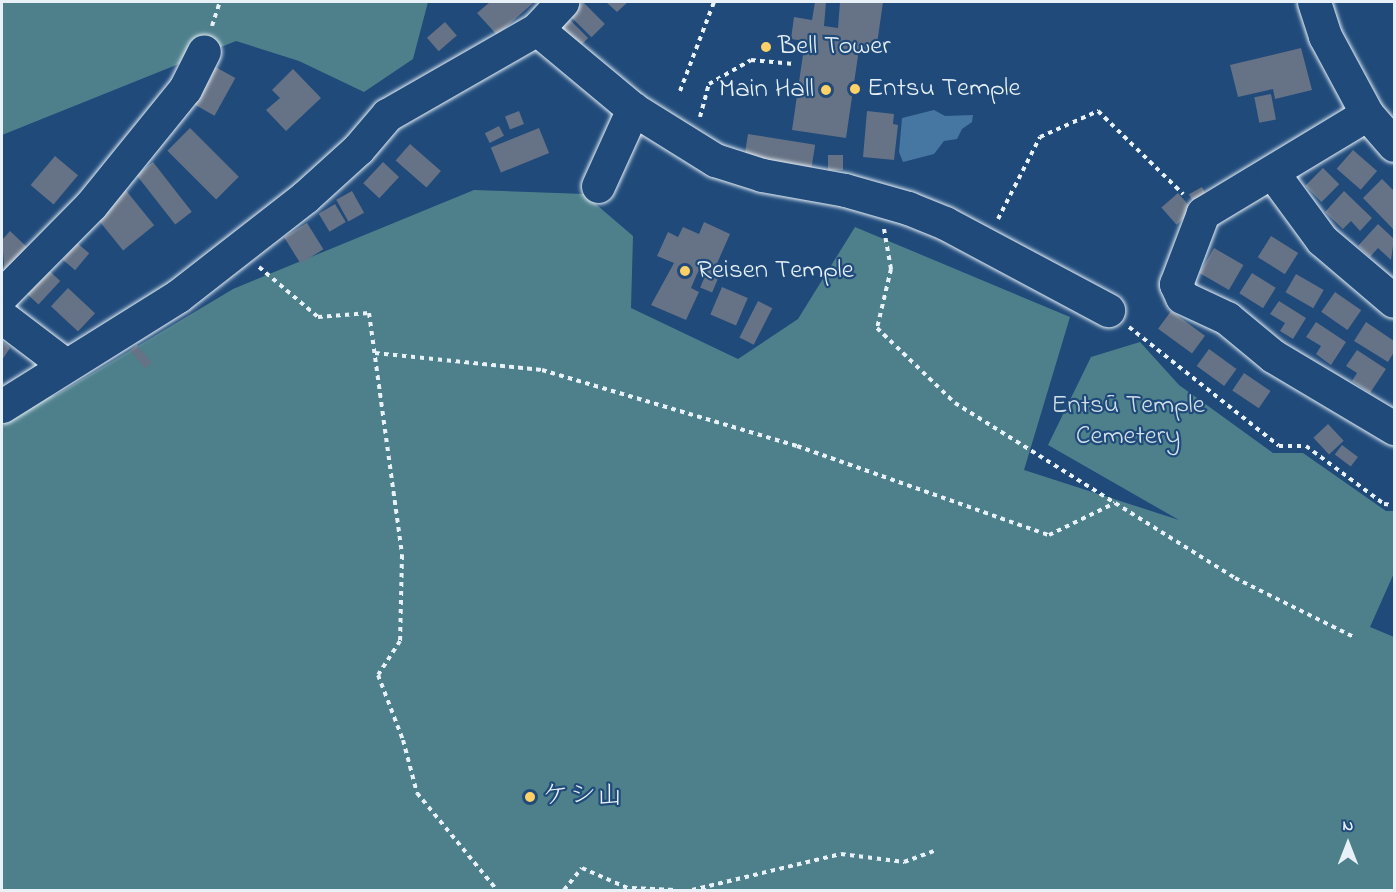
<!DOCTYPE html>
<meta charset="utf-8">
<style>
body{margin:0}
#map{position:relative;width:1396px;height:892px;overflow:hidden;background:#1f4a7a;font-family:"Indie Flower","Klee One",sans-serif}
div>[style]{position:absolute}
.green>*{inset:0;background:#4e808c}
.water>*{inset:0;background:#4677a3}
.building>*{inset:0;background:#667285;transform-origin:0 0}
.path>*{height:4px;margin-top:-2px;transform-origin:0;background:repeating-linear-gradient(90deg,#e8f1f8 0 4.5px,transparent 0 9px)}
.roads{filter:drop-shadow(0 0 2px #e8f1f8) drop-shadow(0 0 2px #e8f1f8)}
.minor>*{height:33px;margin:-16.5px;padding:0 16.5px;transform-origin:16.5px;border-radius:16.5px;background:#1f4a7a}
.major>*{height:33px;margin:-16.5px;padding:0 16.5px;transform-origin:16.5px;border-radius:16.5px;background:#1f4a7a}
.dots>*{width:16px;height:16px;translate:-50% -50%;box-sizing:border-box;border:3px solid #1f4a7a;border-radius:50%}
span{translate:-50% -50%;white-space:nowrap;text-align:center;line-height:1.15;-webkit-text-stroke:4.5px #1f4a7a;paint-order:stroke}
.poi-label{font-size:27px;color:#e8f1f8}
.left{translate:0 -50%;text-align:left}
.right{translate:-100% -50%;text-align:right}
.park-label{font-size:27px;color:#d1e0e8}
.frame{position:absolute;inset:0;border:3px solid #e8f1f8;pointer-events:none}
.north{position:absolute;left:1318px;top:814px;width:60px;height:60px;-webkit-text-stroke:4px #1f4a7a;paint-order:stroke;rotate:0deg;font-size:16px;font-weight:700;line-height:24px;text-align:center;color:#e8f1f8}
.north::after{content:'';display:block;margin:auto;width:21px;height:27px;background:#e8f1f8;clip-path:polygon(50% 0,100% 100%,50% 72%,0 100%)}
</style>
<div id="map">
<div class="green">
<div style="clip-path:polygon(2px 2px,428px 2px,413px 59px,364px 92px,299px 61px,236px 41px,2px 135px)"></div>
<div style="clip-path:polygon(474px 190px,584px 194px,633px 236px,631px 308px,738px 359px,798px 319px,855px 227px,1070px 317px,1024px 470px,1179px 520px,1048px 445px,1091px 357px,1140px 342px,1179px 385px,1273px 453px,1303px 453px,1386px 511px,1394px 511px,1394px 573px,1370px 627px,1394px 637px,1394px 890px,2px 890px,2px 428px,14px 405px,56px 395px,233px 289px)"></div>
</div>
<div class="water">
<div style="clip-path:polygon(934px 110px,945px 116px,973px 115px,972px 122px,962px 129px,957px 139px,944px 141px,934px 154px,903px 162px,899px 152px,902px 118px)"></div>
</div>
<div class="building">
<div style="clip-path:polygon(490px 2px,534px 2px,497px 35px,477px 13px)"></div>
<div style="left:583px;top:2px;width:31px;height:19px;rotate:45deg"></div>
<div style="clip-path:polygon(606px 2px,628px 2px,617px 12px)"></div>
<div style="clip-path:polygon(815px 2px,826px 2px,824px 26px,838px 28px,840px 2px,883px 2px,876px 51px,859px 49px,846px 138px,792px 130px,805px 41px,791px 39px,794px 17px,812px 20px)"></div>
<div style="left:569px;top:19px;width:27px;height:16px;rotate:45deg"></div>
<div style="left:445px;top:22px;width:18px;height:24px;rotate:49deg"></div>
<div style="left:761px;top:40px;width:11px;height:13px;rotate:5deg"></div>
<div style="clip-path:polygon(1301px 48px,1312px 90px,1275px 99px,1273px 89px,1238px 97px,1230px 65px)"></div>
<div style="left:210px;top:64px;width:29px;height:43px;rotate:29deg"></div>
<div style="clip-path:polygon(293px 69px,321px 98px,286px 131px,266px 110px,280px 98px,272px 90px)"></div>
<div style="left:1271px;top:94px;width:26px;height:17px;rotate:79deg"></div>
<div style="left:519px;top:111px;width:14px;height:15px;rotate:69deg"></div>
<div style="clip-path:polygon(867px 111px,894px 114px,893px 124px,898px 125px,894px 160px,863px 157px)"></div>
<div style="left:499px;top:126px;width:11px;height:16px;rotate:63deg"></div>
<div style="left:190px;top:128px;width:69px;height:32px;rotate:45deg"></div>
<div style="left:539px;top:128px;width:27px;height:52px;rotate:68deg"></div>
<div style="left:748px;top:134px;width:68px;height:25px;rotate:9deg"></div>
<div style="left:410px;top:144px;width:41px;height:22px;rotate:41deg"></div>
<div style="left:1353px;top:150px;width:32px;height:25px;rotate:41deg"></div>
<div style="left:828px;top:155px;width:15px;height:15px"></div>
<div style="left:55px;top:156px;width:30px;height:38px;rotate:40deg"></div>
<div style="left:153px;top:162px;width:63px;height:21px;rotate:52deg"></div>
<div style="left:383px;top:162px;width:22px;height:29px;rotate:43deg"></div>
<div style="left:1323px;top:168px;width:23px;height:25px;rotate:45deg"></div>
<div style="clip-path:polygon(1382px 179px,1394px 191px,1394px 230px,1363px 198px)"></div>
<div style="left:1202px;top:187px;width:13px;height:15px;rotate:61deg"></div>
<div style="left:124px;top:188px;width:48px;height:40px;rotate:51deg"></div>
<div style="left:352px;top:191px;width:25px;height:18px;rotate:61deg"></div>
<div style="clip-path:polygon(1344px 191px,1372px 218px,1360px 231px,1351px 221px,1343px 229px,1325px 212px)"></div>
<div style="left:1178px;top:193px;width:23px;height:22px;rotate:49deg"></div>
<div style="left:335px;top:204px;width:21px;height:19px;rotate:59deg"></div>
<div style="clip-path:polygon(704px 222px,730px 234px,715px 268px,704px 263px,697px 274px,691px 288px,699px 292px,686px 320px,651px 305px,674px 263px,657px 256px,668px 232px,678px 237px,683px 227px,699px 234px)"></div>
<div style="left:307px;top:223px;width:31px;height:27px;rotate:58deg"></div>
<div style="clip-path:polygon(1378px 224px,1394px 239px,1391px 260px,1378px 248px,1370px 257px,1358px 246px)"></div>
<div style="clip-path:polygon(10px 231px,28px 248px,5px 274px,2px 240px)"></div>
<div style="left:1271px;top:236px;width:32px;height:25px;rotate:32deg"></div>
<div style="left:77px;top:243px;width:16px;height:22px;rotate:40deg"></div>
<div style="left:1214px;top:248px;width:34px;height:29px;rotate:30deg"></div>
<div style="left:42px;top:264px;width:25px;height:32px;rotate:43deg"></div>
<div style="left:708px;top:269px;width:13px;height:20px;rotate:23deg"></div>
<div style="left:1252px;top:273px;width:28px;height:24px;rotate:32deg"></div>
<div style="left:1296px;top:274px;width:32px;height:21px;rotate:30deg"></div>
<div style="left:722px;top:287px;width:28px;height:30px;rotate:23deg"></div>
<div style="left:68px;top:288px;width:37px;height:25px;rotate:43deg"></div>
<div style="left:1335px;top:292px;width:32px;height:24px;rotate:35deg"></div>
<div style="left:758px;top:301px;width:16px;height:41px;rotate:27deg"></div>
<div style="clip-path:polygon(1279px 301px,1306px 318px,1293px 339px,1280px 331px,1285px 323px,1270px 314px)"></div>
<div style="left:1171px;top:311px;width:42px;height:22px;rotate:36deg"></div>
<div style="clip-path:polygon(1316px 322px,1346px 342px,1331px 365px,1316px 354px,1321px 346px,1306px 337px)"></div>
<div style="clip-path:polygon(1366px 322px,1394px 341px,1394px 352px,1388px 362px,1354px 341px)"></div>
<div style="clip-path:polygon(2px 341px,10px 348px,2px 360px)"></div>
<div style="left:137px;top:345px;width:23px;height:9px;rotate:50deg"></div>
<div style="left:1209px;top:349px;width:34px;height:21px;rotate:36deg"></div>
<div style="clip-path:polygon(1357px 350px,1386px 369px,1370px 393px,1352px 381px,1357px 373px,1346px 366px)"></div>
<div style="left:1244px;top:373px;width:32px;height:21px;rotate:34deg"></div>
<div style="left:1328px;top:424px;width:23px;height:20px;rotate:47deg"></div>
<div style="left:1342px;top:445px;width:20px;height:12px;rotate:37deg"></div>
</div>
<div class="path">
<div style="left:212px;top:26px;width:25px;rotate:-72deg"></div>
<div style="left:680px;top:91px;width:95px;rotate:-69.1deg"></div>
<div style="left:700px;top:117px;width:34px;rotate:-75deg"></div>
<div style="left:709px;top:84px;width:48px;rotate:-29.7deg"></div>
<div style="left:751px;top:60px;width:43px;rotate:5.3deg"></div>
<div style="left:998px;top:219px;width:92px;rotate:-62.9deg"></div>
<div style="left:1040px;top:137px;width:64px;rotate:-24.1deg"></div>
<div style="left:1098px;top:111px;width:119px;rotate:44.3deg"></div>
<div style="left:884px;top:229px;width:41px;rotate:80.1deg"></div>
<div style="left:891px;top:269px;width:61px;rotate:103.3deg"></div>
<div style="left:877px;top:328px;width:108px;rotate:43.9deg"></div>
<div style="left:955px;top:403px;width:330px;rotate:32deg"></div>
<div style="left:1235px;top:578px;width:131px;rotate:26.4deg"></div>
<div style="left:259px;top:267px;width:77px;rotate:40.3deg"></div>
<div style="left:318px;top:317px;width:51px;rotate:-4.5deg"></div>
<div style="left:369px;top:313px;width:244px;rotate:82.2deg"></div>
<div style="left:402px;top:555px;width:86px;rotate:91.3deg"></div>
<div style="left:400px;top:641px;width:40px;rotate:122.9deg"></div>
<div style="left:378px;top:675px;width:70px;rotate:69deg"></div>
<div style="left:403px;top:740px;width:55px;rotate:75.2deg"></div>
<div style="left:417px;top:793px;width:126px;rotate:50.5deg"></div>
<div style="left:1129px;top:327px;width:191px;rotate:38.4deg"></div>
<div style="left:1279px;top:446px;width:27px"></div>
<div style="left:1306px;top:446px;width:97px;rotate:36.6deg"></div>
<div style="left:1384px;top:504px;width:10px;rotate:6deg"></div>
<div style="left:375px;top:353px;width:168px;rotate:5.8deg"></div>
<div style="left:542px;top:370px;width:266px;rotate:16.6deg"></div>
<div style="left:797px;top:446px;width:267px;rotate:19.5deg"></div>
<div style="left:1049px;top:535px;width:73px;rotate:-25.9deg"></div>
<div style="left:632px;top:888px;width:43px;rotate:2.7deg"></div>
<div style="left:564px;top:890px;width:28px;rotate:-51deg"></div>
<div style="left:582px;top:868px;width:55px;rotate:23.7deg"></div>
<div style="left:692px;top:890px;width:153px;rotate:-13.6deg"></div>
<div style="left:841px;top:854px;width:64px;rotate:7.2deg"></div>
<div style="left:904px;top:862px;width:33px;rotate:-20deg"></div>
</div>
<div class="roads">
<div class="minor">
<div style="left:1314px;top:2px;width:36px;rotate:72deg"></div>
<div style="left:1325px;top:36px;width:89px;rotate:61.7deg"></div>
<div style="left:1367px;top:114px;width:41px;rotate:48.9deg"></div>
<div style="left:537px;top:29px;width:125px;rotate:39.8deg"></div>
<div style="left:633px;top:109px;width:97px;rotate:31.9deg"></div>
<div style="left:715px;top:160px;width:49px;rotate:17.7deg"></div>
<div style="left:762px;top:175px;width:84px;rotate:10.2deg"></div>
<div style="left:845px;top:190px;width:66px;rotate:15.9deg"></div>
<div style="left:908px;top:208px;width:40px;rotate:22deg"></div>
<div style="left:945px;top:223px;width:185px;rotate:28.1deg"></div>
<div style="left:1367px;top:114px;width:192px;rotate:148.9deg"></div>
<div style="left:1203px;top:213px;width:76px;rotate:110.8deg"></div>
<div style="left:1176px;top:284px;width:14px;rotate:65deg"></div>
<div style="left:1182px;top:297px;width:50px;rotate:25deg"></div>
<div style="left:1227px;top:318px;width:60px;rotate:39.6deg"></div>
<div style="left:1273px;top:356px;width:141px;rotate:30.8deg"></div>
<div style="left:1272px;top:172px;width:84px;rotate:53.7deg"></div>
<div style="left:1322px;top:240px;width:94px;rotate:40.3deg"></div>
<div style="left:598px;top:186px;width:85px;rotate:-65.6deg"></div>
<div style="left:2px;top:295px;width:127px;rotate:-45.3deg"></div>
<div style="left:91px;top:205px;width:149px;rotate:-51deg"></div>
<div style="left:185px;top:89px;width:42px;rotate:-63.4deg"></div>
<div style="left:2px;top:317px;width:78px;rotate:37.2deg"></div>
</div>
<div class="major">
<div style="left:2px;top:406px;width:208px;rotate:-32deg"></div>
<div style="left:178px;top:296px;width:161px;rotate:-37.9deg"></div>
<div style="left:305px;top:197px;width:72px;rotate:-42.2deg"></div>
<div style="left:358px;top:149px;width:45px;rotate:-49.5deg"></div>
<div style="left:387px;top:115px;width:173px;rotate:-29.8deg"></div>
<div style="left:537px;top:29px;width:37px;rotate:-47deg"></div>
</div>
</div>
<div class="dots">
<div style="left:766px;top:47px;background:#ffd166"></div>
<div style="left:855px;top:89px;background:#ffd166"></div>
<div style="left:826px;top:90px;background:#ffd166"></div>
<div style="left:685px;top:271px;background:#ffd166"></div>
<div style="left:530px;top:797px;background:#ffd166"></div>
</div>
<div class="poi-label">
<span class="left" style="left:778px;top:47px">Bell Tower</span>
<span class="left" style="left:867px;top:89px">Entsu Temple</span>
<span class="right" style="left:814px;top:90px">Main Hall</span>
<span class="left" style="left:697px;top:271px">Reisen Temple</span>
<span class="left" style="left:542px;top:797px">ケシ山</span>
</div>
<div class="park-label">
<span style="left:1128px;top:421px">Entsū Temple<br>Cemetery</span>
</div>
<div class="frame"></div>
<div class="north">N</div>
</div>
